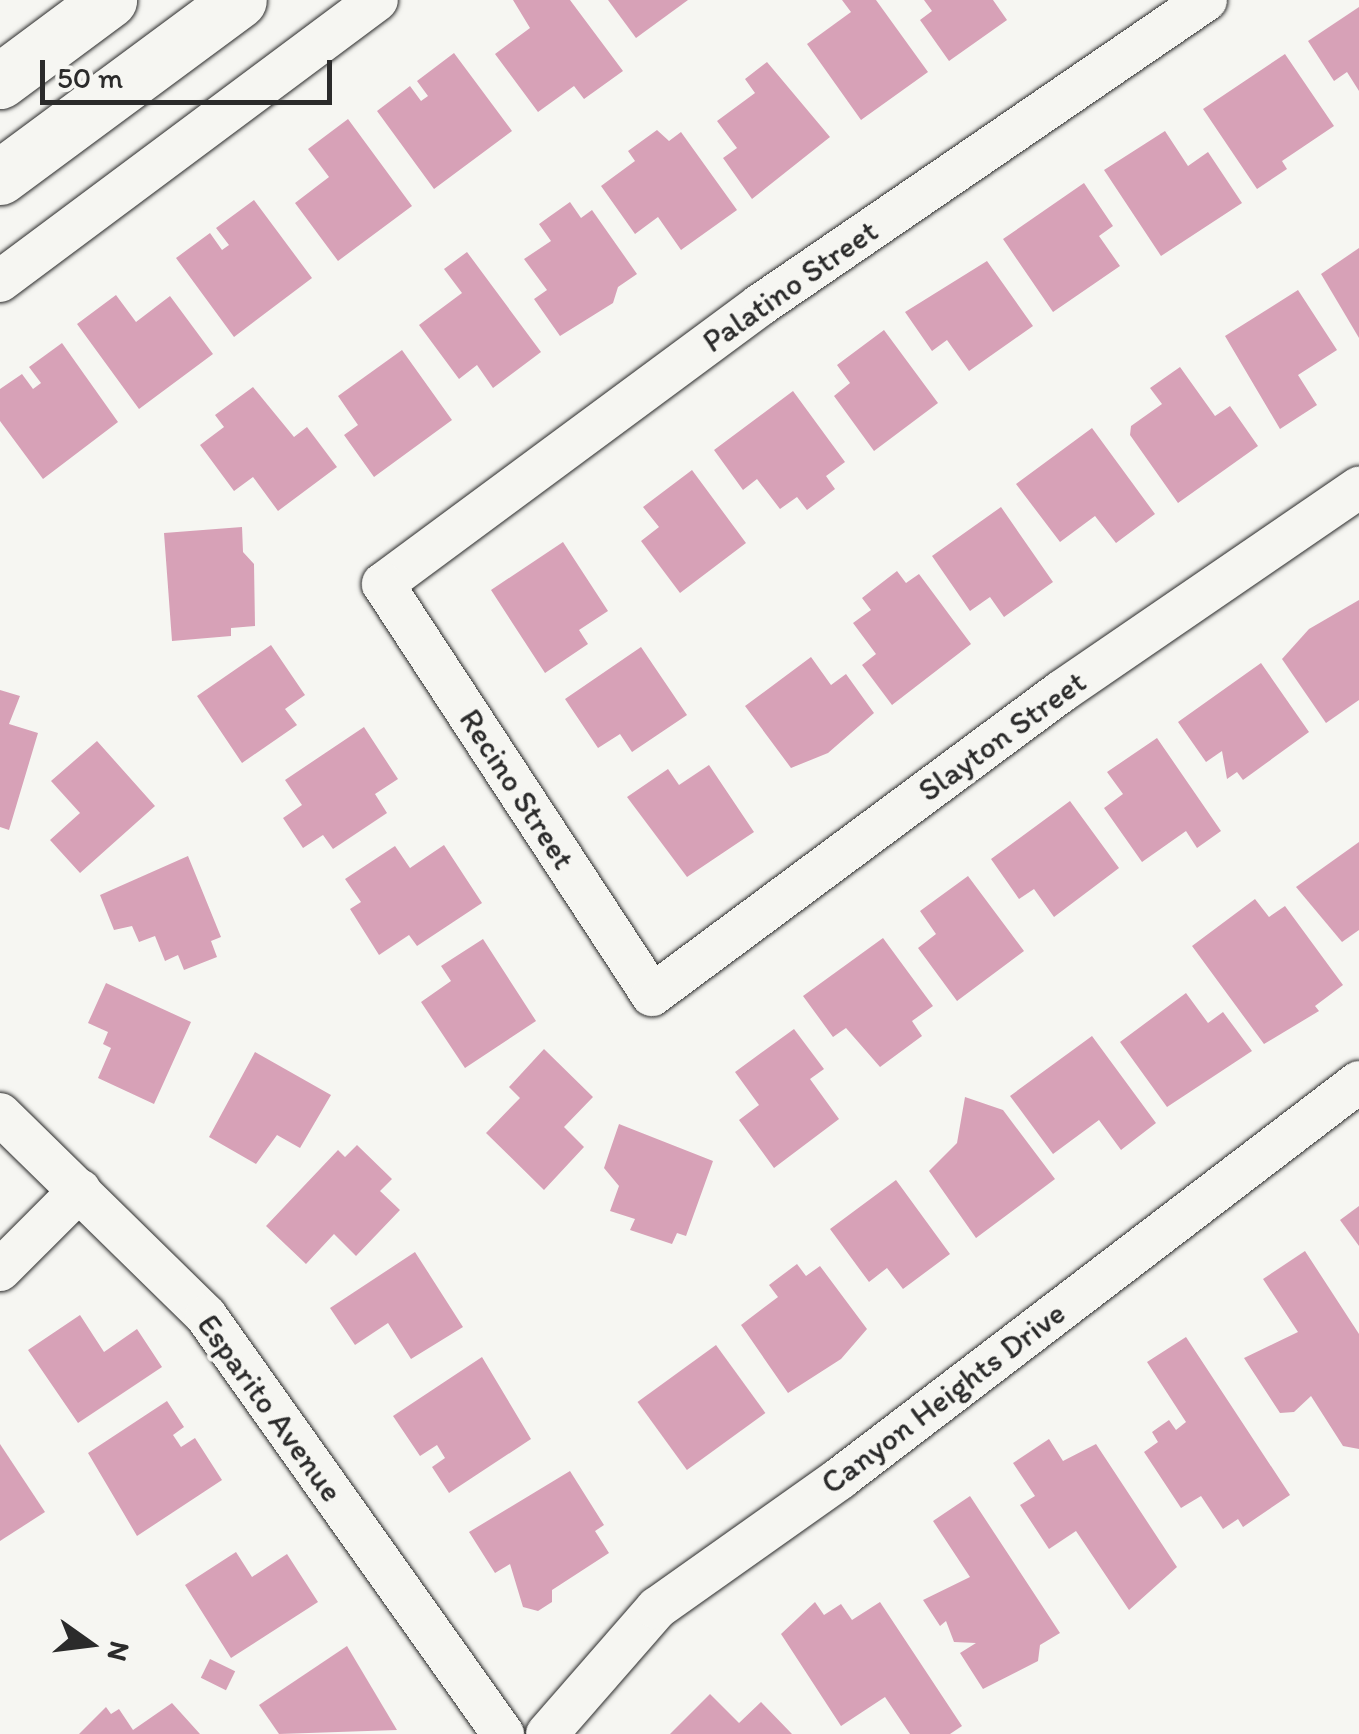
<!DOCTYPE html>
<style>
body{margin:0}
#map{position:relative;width:1359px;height:1734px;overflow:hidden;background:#f6f6f2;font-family:Itim,sans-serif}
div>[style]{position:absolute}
.building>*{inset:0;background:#d7a1b7;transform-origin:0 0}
.roads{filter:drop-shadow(0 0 2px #2b2b2b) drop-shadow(0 0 2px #2b2b2b)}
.street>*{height:42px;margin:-21px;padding:0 21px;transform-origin:21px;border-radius:21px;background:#f6f6f2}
.primary>*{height:55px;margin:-27.5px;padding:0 27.5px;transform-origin:27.5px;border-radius:27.5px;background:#f6f6f2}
span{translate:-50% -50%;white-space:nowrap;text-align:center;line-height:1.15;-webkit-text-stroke:8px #f6f6f2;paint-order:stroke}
.street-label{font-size:32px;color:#2b2b2b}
.north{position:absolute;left:40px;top:1594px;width:100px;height:100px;-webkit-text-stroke:8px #f6f6f2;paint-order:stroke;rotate:104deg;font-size:28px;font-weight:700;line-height:40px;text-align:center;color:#2b2b2b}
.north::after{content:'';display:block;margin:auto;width:35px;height:45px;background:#2b2b2b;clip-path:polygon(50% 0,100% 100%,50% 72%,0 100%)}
.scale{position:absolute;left:40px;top:60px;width:292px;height:45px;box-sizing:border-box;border:5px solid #2b2b2b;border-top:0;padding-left:12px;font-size:30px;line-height:35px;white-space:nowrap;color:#2b2b2b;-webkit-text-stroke:8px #f6f6f2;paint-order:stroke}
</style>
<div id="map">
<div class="building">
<div style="clip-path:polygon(570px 0,623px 71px,584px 99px,574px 86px,538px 112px,495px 54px,530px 28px,513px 0)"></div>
<div style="clip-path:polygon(608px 0,688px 0,636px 38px)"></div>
<div style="clip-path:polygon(842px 0,876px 0,928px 72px,861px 120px,807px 44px,851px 12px)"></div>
<div style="clip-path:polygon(924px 0,993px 0,1007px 20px,949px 61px,920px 20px,932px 11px)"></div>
<div style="clip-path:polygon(1359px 7px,1359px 91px,1347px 72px,1334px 81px,1308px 41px)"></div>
<div style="clip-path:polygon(454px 53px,512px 131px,434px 189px,377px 111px,410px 86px,421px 101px,428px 96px,417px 81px)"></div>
<div style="clip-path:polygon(1285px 54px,1334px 126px,1282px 161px,1287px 169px,1257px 189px,1203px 109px)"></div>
<div style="clip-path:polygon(767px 62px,830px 137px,752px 199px,723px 158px,737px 148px,717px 121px,755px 93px,745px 79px)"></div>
<div style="clip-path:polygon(348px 119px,412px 206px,338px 261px,295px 203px,329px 177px,308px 149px)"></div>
<div style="clip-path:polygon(657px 130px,669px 141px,681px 132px,737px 210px,681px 250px,658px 217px,635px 234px,601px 186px,635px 161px,628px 151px)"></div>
<div style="clip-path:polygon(1165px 131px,1188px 166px,1208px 152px,1242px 203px,1161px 256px,1104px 170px)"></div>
<div style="clip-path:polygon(1084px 183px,1113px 226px,1099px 236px,1120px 266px,1053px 312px,1003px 239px)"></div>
<div style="clip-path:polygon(254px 200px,312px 278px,234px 337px,176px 258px,210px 233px,222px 250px,229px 245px,216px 228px)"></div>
<div style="clip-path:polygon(570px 202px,581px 218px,592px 210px,637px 274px,618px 287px,613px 303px,560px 336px,534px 299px,547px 290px,524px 259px,551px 241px,539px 224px)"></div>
<div style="clip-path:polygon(1359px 248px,1359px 338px,1321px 274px)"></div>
<div style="clip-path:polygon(467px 252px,541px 352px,493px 388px,477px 365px,459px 379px,419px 325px,462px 293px,444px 269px)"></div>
<div style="clip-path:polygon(987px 261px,1033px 326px,969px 371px,947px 340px,932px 351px,905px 312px)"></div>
<div style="clip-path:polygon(1298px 290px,1337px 350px,1298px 375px,1317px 405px,1280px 429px,1225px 336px)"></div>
<div style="clip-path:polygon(116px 295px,136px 322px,170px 296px,213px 354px,139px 409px,77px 324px)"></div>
<div style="clip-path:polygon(884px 330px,938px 403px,874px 451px,834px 396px,850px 383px,837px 365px)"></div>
<div style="clip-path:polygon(62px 343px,118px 422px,43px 479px,0 421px,0 389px,22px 374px,33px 389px,41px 383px,29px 367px)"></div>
<div style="clip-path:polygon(402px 350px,452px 420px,374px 477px,344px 435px,358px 425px,338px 396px)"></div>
<div style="clip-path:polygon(1180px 367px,1215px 416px,1230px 406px,1258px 446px,1178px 503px,1130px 435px,1131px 426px,1162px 404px,1150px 388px)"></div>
<div style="clip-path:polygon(253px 387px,294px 437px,307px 427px,337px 467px,278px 511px,253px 477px,234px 491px,200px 445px,224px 427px,215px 415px)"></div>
<div style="clip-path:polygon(793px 391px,845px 462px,826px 476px,835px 489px,807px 510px,797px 497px,780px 509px,757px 479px,743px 490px,714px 450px)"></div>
<div style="clip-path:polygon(1092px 428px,1155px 514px,1116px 543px,1095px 516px,1060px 542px,1016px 484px)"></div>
<div style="clip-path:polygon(692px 470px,746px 543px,680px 593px,641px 541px,659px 527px,643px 507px)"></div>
<div style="clip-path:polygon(1001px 507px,1053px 582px,1004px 617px,990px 597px,970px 611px,932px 556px)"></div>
<div style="clip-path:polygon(242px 527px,243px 552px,254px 564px,255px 626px,231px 628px,231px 636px,172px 641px,164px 533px)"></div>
<div style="clip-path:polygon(563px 542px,608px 611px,579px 630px,588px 644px,545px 673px,491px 590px)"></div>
<div style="clip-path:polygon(897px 571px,906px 583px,919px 574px,971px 644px,892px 705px,862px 665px,876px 654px,853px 623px,871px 610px,862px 598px)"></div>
<div style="clip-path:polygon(1359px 600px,1359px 700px,1326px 723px,1282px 659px,1309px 629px)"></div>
<div style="clip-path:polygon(271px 645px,305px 695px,285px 709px,297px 725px,242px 763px,197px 696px)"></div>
<div style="clip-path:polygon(641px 647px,687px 715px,632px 752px,620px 734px,598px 748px,565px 699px)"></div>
<div style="clip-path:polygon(811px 657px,831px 685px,846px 674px,874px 713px,828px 753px,791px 768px,745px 706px)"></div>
<div style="clip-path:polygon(1261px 663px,1309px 732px,1243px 780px,1237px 772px,1227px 779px,1222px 751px,1206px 762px,1178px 722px)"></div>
<div style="clip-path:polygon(0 690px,20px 696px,9px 724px,38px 733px,9px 830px,0 827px)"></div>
<div style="clip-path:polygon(364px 727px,398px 779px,375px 794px,387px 813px,333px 849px,323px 835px,303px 848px,283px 818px,302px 805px,285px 780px)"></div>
<div style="clip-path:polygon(1157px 738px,1221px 831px,1197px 848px,1186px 831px,1142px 862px,1104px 808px,1123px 794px,1107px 772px)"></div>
<div style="clip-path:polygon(97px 741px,155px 806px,80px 873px,50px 840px,80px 813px,51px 781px)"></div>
<div style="clip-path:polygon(709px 765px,754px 832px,687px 877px,627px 797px,668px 769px,679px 785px)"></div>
<div style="clip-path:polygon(1070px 801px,1119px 868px,1054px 917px,1034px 889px,1019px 899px,991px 859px)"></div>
<div style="clip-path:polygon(1359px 842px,1359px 930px,1342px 942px,1296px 887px)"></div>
<div style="clip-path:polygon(444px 845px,482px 903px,417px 946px,409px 935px,379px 955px,350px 909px,361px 902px,345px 879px,395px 846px,410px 868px)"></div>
<div style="clip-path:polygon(188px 856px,221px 937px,211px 941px,217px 957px,184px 970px,178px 955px,165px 961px,155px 936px,139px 942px,132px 926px,114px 930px,100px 895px)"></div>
<div style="clip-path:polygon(968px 876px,1024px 951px,957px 1001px,918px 948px,936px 934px,920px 911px)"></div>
<div style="clip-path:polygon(1255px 899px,1269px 917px,1285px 906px,1343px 985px,1315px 1006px,1319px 1011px,1264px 1044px,1192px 946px)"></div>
<div style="clip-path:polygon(883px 938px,933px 1006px,912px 1021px,922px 1036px,880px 1067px,846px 1028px,833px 1037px,803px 996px)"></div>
<div style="clip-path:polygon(483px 939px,536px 1021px,465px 1068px,421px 1002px,451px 981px,441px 966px)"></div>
<div style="clip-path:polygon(106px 983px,191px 1022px,154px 1104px,98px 1078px,111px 1048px,103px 1044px,108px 1032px,88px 1023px)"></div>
<div style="clip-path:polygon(1186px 993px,1208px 1023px,1223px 1012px,1252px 1051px,1167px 1107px,1120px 1042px)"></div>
<div style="clip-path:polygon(794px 1029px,824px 1069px,810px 1079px,839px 1119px,774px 1168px,739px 1120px,759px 1105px,735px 1072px)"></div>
<div style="clip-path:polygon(1092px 1036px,1156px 1123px,1121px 1150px,1099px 1120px,1053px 1154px,1010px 1096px)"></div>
<div style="clip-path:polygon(544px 1049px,593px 1097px,564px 1127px,584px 1147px,544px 1190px,486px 1133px,520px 1098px,509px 1087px)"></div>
<div style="clip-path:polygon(255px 1052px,331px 1095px,300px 1148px,277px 1135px,256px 1164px,209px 1137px)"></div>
<div style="clip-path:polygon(965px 1097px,1003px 1110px,1055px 1179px,976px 1238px,929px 1171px,957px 1143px)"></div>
<div style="clip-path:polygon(619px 1124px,713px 1161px,686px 1236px,677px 1233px,672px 1244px,630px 1230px,635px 1219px,610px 1211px,619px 1186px,604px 1168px)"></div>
<div style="clip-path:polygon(357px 1145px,392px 1179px,380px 1191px,400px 1210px,356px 1256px,334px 1234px,306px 1264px,266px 1226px,338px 1150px,345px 1157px)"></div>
<div style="clip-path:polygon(896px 1180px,950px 1254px,903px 1289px,887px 1268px,869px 1282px,830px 1229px)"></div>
<div style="clip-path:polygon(1359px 1206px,1359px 1246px,1340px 1220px)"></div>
<div style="clip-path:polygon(1305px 1251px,1359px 1334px,1359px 1449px,1343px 1446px,1311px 1396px,1294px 1412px,1280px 1413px,1244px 1358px,1298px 1332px,1263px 1279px)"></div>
<div style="clip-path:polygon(415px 1252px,463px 1327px,411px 1359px,388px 1323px,355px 1345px,330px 1308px)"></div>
<div style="clip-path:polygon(797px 1264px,806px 1276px,820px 1266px,867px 1329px,841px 1359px,788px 1393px,741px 1325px,778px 1297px,769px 1285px)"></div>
<div style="clip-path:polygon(80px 1315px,104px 1352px,137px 1329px,162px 1367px,78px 1423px,28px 1350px)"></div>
<div style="clip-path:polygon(1186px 1337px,1290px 1495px,1243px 1527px,1238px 1519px,1223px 1529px,1201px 1496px,1181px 1508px,1144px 1452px,1158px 1442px,1152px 1432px,1169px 1420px,1176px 1430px,1186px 1422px,1147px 1362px)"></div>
<div style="left:716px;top:1345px;width:84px;height:97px;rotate:54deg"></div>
<div style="clip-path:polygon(482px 1357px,531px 1439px,449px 1493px,432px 1467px,445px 1458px,437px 1445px,420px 1456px,393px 1416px)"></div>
<div style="clip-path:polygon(167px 1401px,184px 1427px,173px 1435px,181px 1447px,195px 1438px,222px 1480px,137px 1536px,88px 1453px)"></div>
<div style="clip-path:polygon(1049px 1439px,1063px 1461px,1096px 1444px,1177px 1567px,1129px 1610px,1076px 1531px,1049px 1549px,1020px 1505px,1035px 1496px,1013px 1463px)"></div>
<div style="clip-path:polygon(0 1444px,45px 1512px,0 1541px)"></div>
<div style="clip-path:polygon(570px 1471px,604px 1525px,595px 1531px,609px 1553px,552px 1590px,552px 1602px,538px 1611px,523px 1607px,510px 1564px,495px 1573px,469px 1532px)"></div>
<div style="clip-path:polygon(970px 1496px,1060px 1633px,1040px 1645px,1038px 1661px,983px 1689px,960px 1653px,976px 1643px,954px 1642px,946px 1621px,940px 1626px,923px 1600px,970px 1577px,933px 1521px)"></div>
<div style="clip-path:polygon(236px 1552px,252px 1577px,287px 1554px,318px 1602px,231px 1658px,185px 1585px)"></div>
<div style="clip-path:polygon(815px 1602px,824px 1615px,841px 1604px,852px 1620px,880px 1602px,962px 1726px,950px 1734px,910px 1734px,885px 1697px,841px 1726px,781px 1634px)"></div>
<div style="clip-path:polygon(347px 1646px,397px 1730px,279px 1734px,259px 1705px)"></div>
<div style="left:210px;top:1659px;width:28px;height:21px;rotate:26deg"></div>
<div style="clip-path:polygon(710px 1694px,739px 1723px,761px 1702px,792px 1734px,670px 1734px)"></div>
<div style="clip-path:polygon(172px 1703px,200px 1734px,79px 1734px,106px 1707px,111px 1714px,119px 1709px,133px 1730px)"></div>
</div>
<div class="roads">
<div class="street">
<div style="left:1206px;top:0;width:540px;rotate:145.63deg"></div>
<div style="left:760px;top:305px;width:469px;rotate:143.5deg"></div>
<div style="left:383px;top:584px;width:491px;rotate:56.8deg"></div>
<div style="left:652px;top:995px;width:510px;rotate:-36.56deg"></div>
<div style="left:1062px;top:691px;width:360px;rotate:-34.4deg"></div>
<div style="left:0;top:281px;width:470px;rotate:-36.7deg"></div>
<div style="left:0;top:1114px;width:289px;rotate:44.4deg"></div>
<div style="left:206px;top:1316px;width:513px;rotate:54.61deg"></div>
<div style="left:0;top:1270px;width:113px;rotate:-45deg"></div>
<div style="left:547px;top:1734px;width:167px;rotate:-48.9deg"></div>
<div style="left:657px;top:1608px;width:223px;rotate:-35.3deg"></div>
<div style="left:839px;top:1479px;width:654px;rotate:-37.36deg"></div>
</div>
<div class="primary">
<div style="left:0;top:81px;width:136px;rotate:-36.6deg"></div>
<div style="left:0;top:177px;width:297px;rotate:-36.5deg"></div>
</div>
</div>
<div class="street-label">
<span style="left:790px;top:286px;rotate:-35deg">Palatino Street</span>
<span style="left:1002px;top:736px;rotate:-36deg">Slayton Street</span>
<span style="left:517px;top:789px;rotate:57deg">Recino Street</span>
<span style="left:943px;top:1398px;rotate:-37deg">Canyon Heights Drive</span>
<span style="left:270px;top:1408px;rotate:54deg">Esparito Avenue</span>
</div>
<div class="north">N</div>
<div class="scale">50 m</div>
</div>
